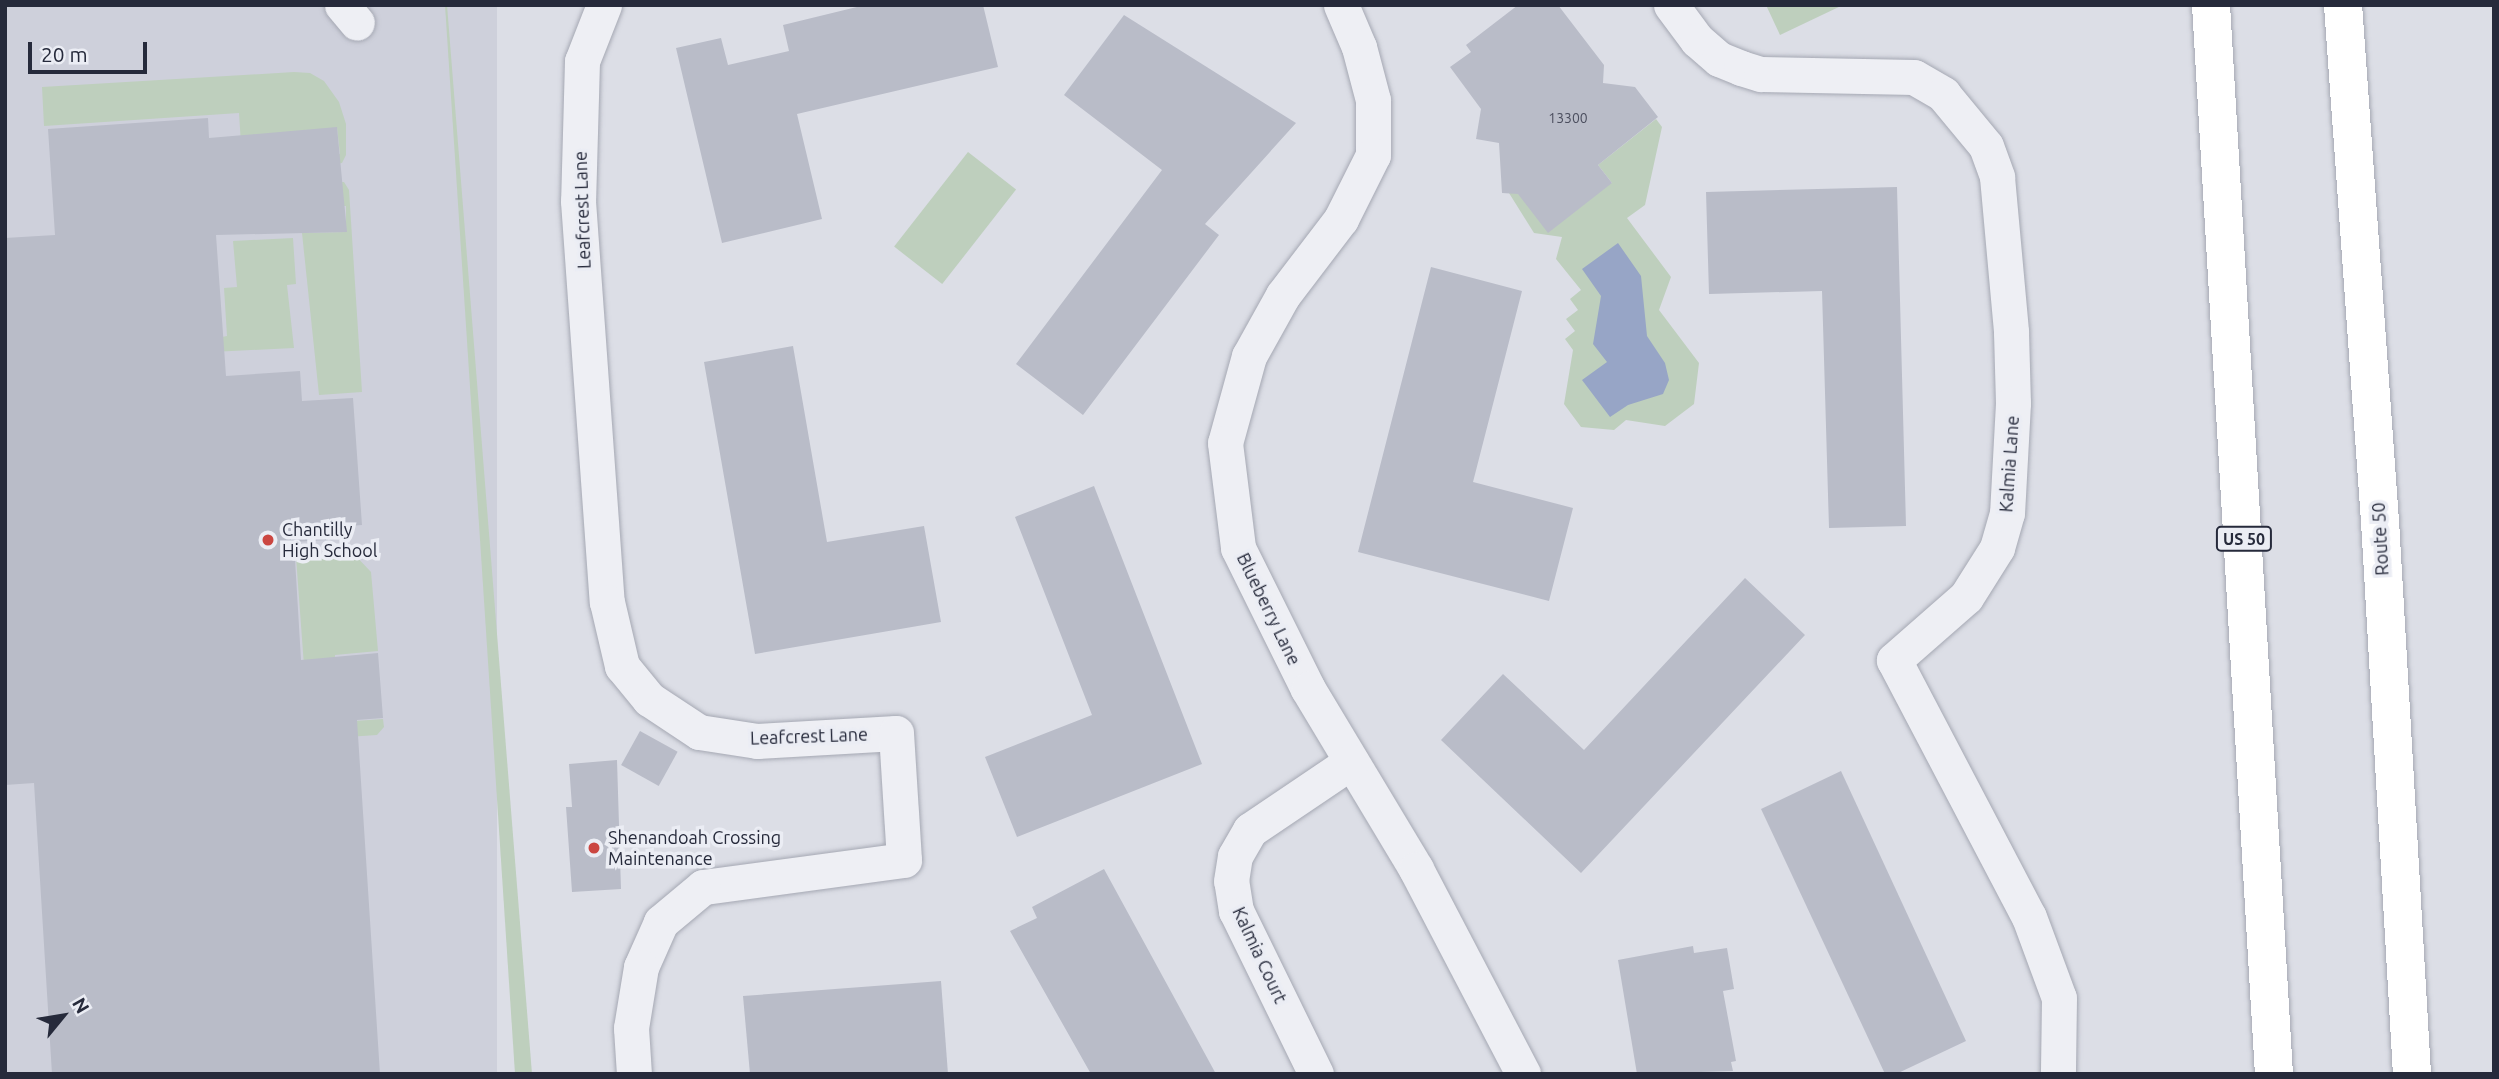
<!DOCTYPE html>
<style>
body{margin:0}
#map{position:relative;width:2499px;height:1079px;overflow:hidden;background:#dcdee6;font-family:Ubuntu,sans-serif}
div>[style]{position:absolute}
.built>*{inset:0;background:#ced0db;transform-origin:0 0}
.green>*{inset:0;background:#becfbd;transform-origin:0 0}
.water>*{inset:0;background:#97a5c6}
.building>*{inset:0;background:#b9bcc8;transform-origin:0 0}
.roads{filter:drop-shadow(0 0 2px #a5a8b3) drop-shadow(0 0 2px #a5a8b3)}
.minor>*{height:35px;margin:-17.5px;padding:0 17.5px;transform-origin:17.5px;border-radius:17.5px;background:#eeeff4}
.trunk>*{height:38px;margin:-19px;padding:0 19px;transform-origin:19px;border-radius:19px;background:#fff}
.dots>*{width:19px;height:19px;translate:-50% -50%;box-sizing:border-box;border:4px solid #ebedf4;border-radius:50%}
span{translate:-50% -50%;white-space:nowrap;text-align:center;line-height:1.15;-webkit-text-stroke:7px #ebedf4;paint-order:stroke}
.number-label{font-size:14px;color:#4b4e5e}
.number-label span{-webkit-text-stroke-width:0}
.shield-label span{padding:2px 5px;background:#ebedf4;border:2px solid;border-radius:5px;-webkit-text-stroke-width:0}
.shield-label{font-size:16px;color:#262a3b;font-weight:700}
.street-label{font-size:18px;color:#262a3b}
.poi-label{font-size:18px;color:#262a3b}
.left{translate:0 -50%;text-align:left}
.frame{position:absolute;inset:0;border:7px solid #262a3b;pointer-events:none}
.north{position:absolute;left:28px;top:981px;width:70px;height:70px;-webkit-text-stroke:5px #ebedf4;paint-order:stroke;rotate:60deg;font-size:19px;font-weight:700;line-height:28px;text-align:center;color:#262a3b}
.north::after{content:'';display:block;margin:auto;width:24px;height:32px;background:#262a3b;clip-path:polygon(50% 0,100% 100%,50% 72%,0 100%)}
.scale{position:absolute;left:28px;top:42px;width:119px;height:32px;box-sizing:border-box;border:4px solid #262a3b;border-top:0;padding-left:9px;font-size:21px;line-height:24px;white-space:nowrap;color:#262a3b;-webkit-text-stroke:5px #ebedf4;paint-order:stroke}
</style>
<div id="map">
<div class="built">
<div style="left:5px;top:5px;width:492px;height:1069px"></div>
</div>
<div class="green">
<div style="clip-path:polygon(445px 5px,447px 5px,532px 1074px,515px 1074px)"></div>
<div style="clip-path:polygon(1766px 5px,1843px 5px,1780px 35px)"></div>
<div style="clip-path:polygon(294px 72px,310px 73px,324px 81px,339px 102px,346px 124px,346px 155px,342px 163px,315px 166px,314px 157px,340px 154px,337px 128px,242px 160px,239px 113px,44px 126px,42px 87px)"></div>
<div style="clip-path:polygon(1656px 119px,1662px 127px,1645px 205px,1627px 218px,1671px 277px,1659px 310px,1699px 363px,1694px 404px,1665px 426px,1626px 420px,1614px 430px,1581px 427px,1564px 404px,1573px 350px,1565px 339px,1575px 331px,1566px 319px,1578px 310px,1570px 299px,1581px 290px,1556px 259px,1562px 237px,1534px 233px,1509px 193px,1612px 183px,1598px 165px)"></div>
<div style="left:968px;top:152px;width:61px;height:120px;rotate:38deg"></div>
<div style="clip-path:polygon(344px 182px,349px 190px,362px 392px,319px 395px,302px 233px,346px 232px,346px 206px,296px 207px,294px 184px)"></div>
<div style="clip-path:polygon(293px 238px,296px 284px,287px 285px,294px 348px,212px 352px,212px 339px,227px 336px,224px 288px,237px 287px,233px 241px)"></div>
<div style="clip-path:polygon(353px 553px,371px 572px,378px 651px,335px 655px,335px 665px,304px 666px,296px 557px)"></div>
<div style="clip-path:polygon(383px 719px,384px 727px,377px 735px,332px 738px,340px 722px)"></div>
</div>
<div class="water">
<div style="clip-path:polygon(1618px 243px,1641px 276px,1647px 336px,1665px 363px,1669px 380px,1663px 394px,1628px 405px,1610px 417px,1582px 380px,1607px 362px,1593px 344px,1601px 296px,1582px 269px)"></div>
</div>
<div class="building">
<div style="clip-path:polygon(865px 5px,983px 5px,998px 67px,797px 114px,822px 219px,722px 243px,676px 48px,721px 38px,728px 65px,789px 51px,783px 25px)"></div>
<div style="clip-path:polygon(1518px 5px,1558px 5px,1604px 65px,1603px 83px,1635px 87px,1658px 117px,1598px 165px,1612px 183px,1548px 233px,1518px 194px,1502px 193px,1499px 143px,1476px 139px,1481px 109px,1450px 67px,1471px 52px,1466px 45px)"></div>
<div style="clip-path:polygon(1124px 15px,1296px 123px,1205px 224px,1219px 235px,1083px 415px,1016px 364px,1162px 170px,1064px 95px)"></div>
<div style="clip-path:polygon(208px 118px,209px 138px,337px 127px,347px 232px,216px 235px,226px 376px,300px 371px,302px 401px,353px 398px,362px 525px,325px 528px,326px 540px,294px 542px,301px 660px,378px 653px,383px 718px,357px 720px,380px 1074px,52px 1074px,34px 783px,5px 785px,5px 238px,55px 235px,48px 129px)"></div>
<div style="clip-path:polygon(1897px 187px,1906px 526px,1829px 528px,1822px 291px,1709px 294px,1706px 192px)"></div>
<div style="clip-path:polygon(1431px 267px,1522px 291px,1473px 482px,1573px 508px,1549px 601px,1358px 552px)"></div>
<div style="clip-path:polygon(793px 346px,827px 542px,924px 526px,941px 622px,755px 654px,704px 362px)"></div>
<div style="clip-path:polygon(1094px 486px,1202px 764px,1017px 837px,985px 757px,1092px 715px,1015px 517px)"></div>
<div style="clip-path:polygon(1745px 578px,1805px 635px,1581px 873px,1441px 740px,1503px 674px,1584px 750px)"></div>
<div style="left:640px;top:731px;width:43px;height:39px;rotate:29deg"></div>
<div style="clip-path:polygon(617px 760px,621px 889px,572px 892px,566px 807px,572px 807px,569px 764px)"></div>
<div style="clip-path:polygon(1841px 771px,1966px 1041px,1896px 1074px,1885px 1074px,1761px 809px)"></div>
<div style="clip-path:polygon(1104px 869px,1216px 1074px,1091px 1074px,1010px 931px,1037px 918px,1032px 907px)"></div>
<div style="clip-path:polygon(1693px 946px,1694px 953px,1727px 948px,1734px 989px,1723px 991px,1736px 1061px,1731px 1062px,1733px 1071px,1637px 1074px,1618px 960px)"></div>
<div style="clip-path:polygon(941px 981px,948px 1074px,750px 1074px,743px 996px)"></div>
</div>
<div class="roads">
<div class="minor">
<div style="left:342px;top:5px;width:23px;rotate:50deg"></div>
<div style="left:604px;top:5px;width:60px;rotate:111.4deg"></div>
<div style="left:582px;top:61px;width:140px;rotate:91.6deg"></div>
<div style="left:578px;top:201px;width:402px;rotate:85.9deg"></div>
<div style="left:607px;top:602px;width:66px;rotate:76.8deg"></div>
<div style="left:622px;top:666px;width:43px;rotate:50.7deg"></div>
<div style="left:649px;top:699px;width:60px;rotate:33.4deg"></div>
<div style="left:699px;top:732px;width:59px;rotate:8.8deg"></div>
<div style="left:757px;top:741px;width:139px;rotate:-3.3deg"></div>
<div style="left:896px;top:733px;width:127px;rotate:86.4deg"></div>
<div style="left:904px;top:860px;width:203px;rotate:172.3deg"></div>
<div style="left:703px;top:887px;width:55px;rotate:140.2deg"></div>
<div style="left:661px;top:922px;width:49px;rotate:114deg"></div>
<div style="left:641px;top:967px;width:62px;rotate:99.3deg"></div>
<div style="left:631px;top:1028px;width:46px;rotate:86.3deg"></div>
<div style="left:1341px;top:5px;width:46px;rotate:66.8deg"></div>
<div style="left:1359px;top:47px;width:55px;rotate:75.2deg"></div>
<div style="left:1373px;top:100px;width:55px;rotate:90deg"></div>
<div style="left:1373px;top:155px;width:72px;rotate:116.6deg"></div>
<div style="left:1341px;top:219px;width:96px;rotate:127.3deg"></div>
<div style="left:1283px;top:295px;width:70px;rotate:119.1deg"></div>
<div style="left:1249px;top:356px;width:90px;rotate:105.4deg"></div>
<div style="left:1225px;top:443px;width:106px;rotate:82.9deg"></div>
<div style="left:1238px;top:548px;width:157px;rotate:63.6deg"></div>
<div style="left:1308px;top:689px;width:210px;rotate:59deg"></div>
<div style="left:1416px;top:869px;width:231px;rotate:62.4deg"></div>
<div style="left:1671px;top:5px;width:44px;rotate:53.4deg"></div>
<div style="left:1697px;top:40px;width:29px;rotate:41deg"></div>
<div style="left:1719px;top:59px;width:24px;rotate:22deg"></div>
<div style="left:1741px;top:68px;width:21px;rotate:17deg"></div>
<div style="left:1761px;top:74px;width:153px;rotate:1.1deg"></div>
<div style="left:1914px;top:77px;width:34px;rotate:30deg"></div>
<div style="left:1943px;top:94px;width:67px;rotate:50.4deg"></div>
<div style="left:1986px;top:146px;width:33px;rotate:70deg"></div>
<div style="left:1997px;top:177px;width:156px;rotate:84.8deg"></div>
<div style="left:2011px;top:332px;width:71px;rotate:88.4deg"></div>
<div style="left:2013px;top:403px;width:110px;rotate:93.1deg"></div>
<div style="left:2007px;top:513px;width:36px;rotate:106deg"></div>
<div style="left:1997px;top:548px;width:58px;rotate:122.3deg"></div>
<div style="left:1966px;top:597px;width:96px;rotate:138.8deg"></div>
<div style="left:1894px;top:660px;width:290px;rotate:62.3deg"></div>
<div style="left:2029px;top:917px;width:86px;rotate:69.7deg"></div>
<div style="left:2059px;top:998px;width:76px;rotate:90.8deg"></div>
<div style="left:1316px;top:1074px;width:182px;rotate:-116.1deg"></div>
<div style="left:1236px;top:911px;width:30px;rotate:-99deg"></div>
<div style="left:1231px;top:881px;width:25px;rotate:-81deg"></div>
<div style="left:1235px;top:856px;width:30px;rotate:-60deg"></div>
<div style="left:1250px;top:830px;width:122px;rotate:-34deg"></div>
</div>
<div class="trunk">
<div style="left:2211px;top:5px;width:1071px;rotate:86.63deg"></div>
<div style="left:2343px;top:5px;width:517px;rotate:85.9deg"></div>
<div style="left:2380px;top:521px;width:554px;rotate:86.69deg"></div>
</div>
</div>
<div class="dots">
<div style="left:268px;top:540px;background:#cb4641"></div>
<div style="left:594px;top:848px;background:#cb4641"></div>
</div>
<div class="number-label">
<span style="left:1568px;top:118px">13300</span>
</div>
<div class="shield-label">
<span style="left:2244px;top:539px">US 50</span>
</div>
<div class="street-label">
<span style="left:582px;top:210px;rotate:-92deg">Leafcrest Lane</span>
<span style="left:2009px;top:464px;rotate:-86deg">Kalmia Lane</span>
<span style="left:2380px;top:539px;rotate:-93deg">Route 50</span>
<span style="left:1269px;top:609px;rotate:64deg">Blueberry Lane</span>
<span style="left:809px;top:736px;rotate:-2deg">Leafcrest Lane</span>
<span style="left:1260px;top:955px;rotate:65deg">Kalmia Court</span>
</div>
<div class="poi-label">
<span class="left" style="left:282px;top:540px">Chantilly<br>High School</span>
<span class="left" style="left:608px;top:848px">Shenandoah Crossing<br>Maintenance</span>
</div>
<div class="frame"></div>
<div class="north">N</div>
<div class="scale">20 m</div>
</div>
